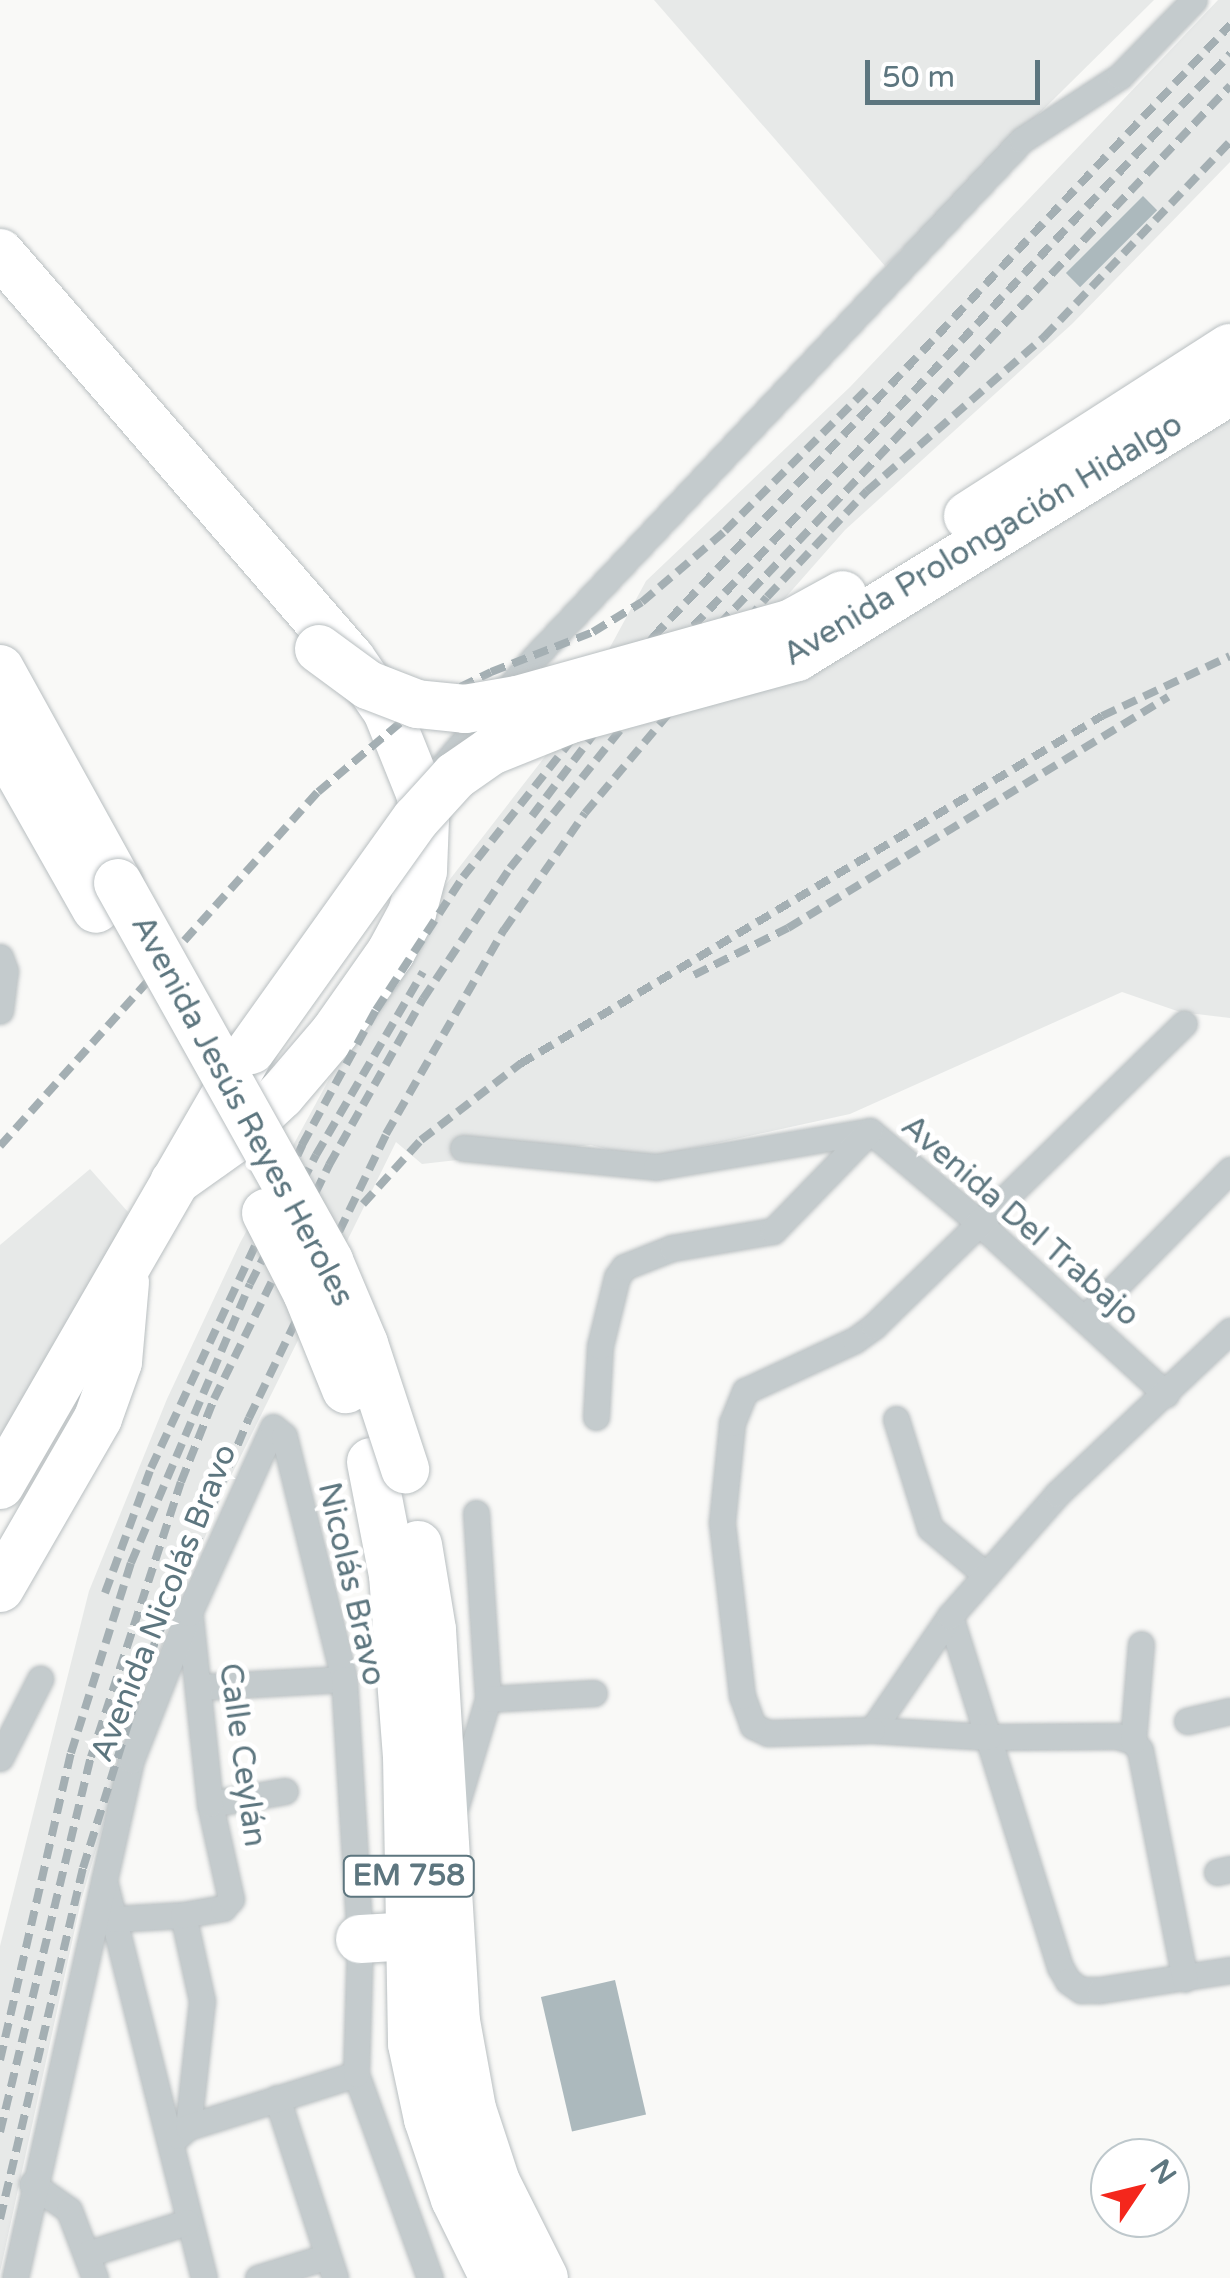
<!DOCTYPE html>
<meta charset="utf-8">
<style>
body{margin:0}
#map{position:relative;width:1230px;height:2278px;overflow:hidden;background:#f9f9f7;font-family:"Varela Round",sans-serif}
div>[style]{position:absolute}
.built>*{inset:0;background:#e7e9e8}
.building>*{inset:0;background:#acb9bd;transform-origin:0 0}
.roads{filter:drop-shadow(0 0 2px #b9bfc1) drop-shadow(0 0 2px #b9bfc1)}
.street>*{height:25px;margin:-12.5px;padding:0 12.5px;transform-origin:12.5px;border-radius:12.5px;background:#c4cbcd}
.highway>*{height:48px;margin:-24px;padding:0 24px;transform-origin:24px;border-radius:24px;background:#fff}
.rail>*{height:8px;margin-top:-4px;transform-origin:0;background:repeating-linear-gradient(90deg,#a4afb3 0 15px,transparent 0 23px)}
.bridges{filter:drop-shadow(0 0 2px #b9bfc1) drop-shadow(0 0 2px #b9bfc1)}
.highway-bridge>*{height:48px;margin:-24px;padding:0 24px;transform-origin:24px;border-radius:24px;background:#fff}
span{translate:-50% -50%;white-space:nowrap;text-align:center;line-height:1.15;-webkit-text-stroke:10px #fff;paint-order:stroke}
.shield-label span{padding:2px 8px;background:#fff;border:2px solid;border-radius:8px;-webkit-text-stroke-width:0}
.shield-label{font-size:30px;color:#5d767f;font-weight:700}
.street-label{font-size:32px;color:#5d767f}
.north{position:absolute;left:1090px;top:2138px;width:100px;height:100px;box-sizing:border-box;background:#fff;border:2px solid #bec8cc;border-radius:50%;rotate:55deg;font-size:28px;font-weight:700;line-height:40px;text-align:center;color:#5d767f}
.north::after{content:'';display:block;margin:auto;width:35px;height:45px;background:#f4271c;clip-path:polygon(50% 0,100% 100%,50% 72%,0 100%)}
.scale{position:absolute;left:865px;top:60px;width:175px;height:45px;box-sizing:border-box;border:5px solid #5d767f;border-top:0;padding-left:12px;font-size:30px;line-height:35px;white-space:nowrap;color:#5d767f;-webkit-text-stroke:8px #fff;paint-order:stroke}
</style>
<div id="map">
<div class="built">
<div style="clip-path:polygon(654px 0,1154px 0,885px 266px)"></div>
<div style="clip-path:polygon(1218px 0,1230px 0,1230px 162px,1072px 324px,845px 530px,706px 688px,1230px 411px,1230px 1018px,1180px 1012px,1122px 992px,850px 1114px,644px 1159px,591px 1145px,422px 1164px,396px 1142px,226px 1486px,176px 1607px,122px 1760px,81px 1901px,0 2272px,0 1946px,89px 1591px,167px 1399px,240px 1243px,352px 1037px,430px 905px,564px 732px,646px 581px,850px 387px)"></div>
<div style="clip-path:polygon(90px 1169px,128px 1212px,109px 1260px,0 1447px,0 1245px)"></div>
</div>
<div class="building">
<div style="left:1143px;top:196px;width:20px;height:109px;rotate:45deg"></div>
<div style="left:615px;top:1980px;width:138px;height:76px;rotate:77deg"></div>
</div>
<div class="roads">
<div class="street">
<div style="left:443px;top:766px;width:141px;rotate:-49.9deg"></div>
<div style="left:534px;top:658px;width:712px;rotate:-46.71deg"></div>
<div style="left:1022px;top:140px;width:117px;rotate:-33.1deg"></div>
<div style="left:1120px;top:76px;width:106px;rotate:-45.8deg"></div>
<div style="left:0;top:957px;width:15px;rotate:70deg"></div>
<div style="left:5px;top:971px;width:40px;rotate:97.1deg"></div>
<div style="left:463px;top:1148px;width:194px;rotate:5.6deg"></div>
<div style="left:656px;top:1167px;width:217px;rotate:-9.5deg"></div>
<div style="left:870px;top:1131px;width:141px;rotate:40.1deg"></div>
<div style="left:978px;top:1222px;width:255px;rotate:42.5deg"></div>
<div style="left:1084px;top:1319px;width:209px;rotate:-45.6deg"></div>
<div style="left:596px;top:1417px;width:71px;rotate:-86.8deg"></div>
<div style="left:600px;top:1346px;width:71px;rotate:-76.2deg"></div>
<div style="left:617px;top:1277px;width:12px;rotate:-55deg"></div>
<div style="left:624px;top:1267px;width:52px;rotate:-21.6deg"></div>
<div style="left:672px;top:1248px;width:102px;rotate:-9.6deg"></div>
<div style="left:773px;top:1231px;width:139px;rotate:-45.9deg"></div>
<div style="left:896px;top:1419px;width:114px;rotate:72.7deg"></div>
<div style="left:930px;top:1528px;width:73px;rotate:40deg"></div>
<div style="left:476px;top:1513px;width:186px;rotate:86.3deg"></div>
<div style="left:950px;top:1616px;width:368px;rotate:72.6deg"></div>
<div style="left:1060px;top:1967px;width:16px;rotate:60deg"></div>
<div style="left:1068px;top:1981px;width:16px;rotate:35deg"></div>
<div style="left:1081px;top:1990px;width:19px"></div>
<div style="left:1100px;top:1990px;width:132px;rotate:-8.7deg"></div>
<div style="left:200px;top:1687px;width:144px;rotate:-3.2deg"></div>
<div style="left:1187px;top:1721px;width:44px;rotate:-13.1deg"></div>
<div style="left:872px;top:1730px;width:138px;rotate:-55.6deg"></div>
<div style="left:950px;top:1616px;width:162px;rotate:-48.7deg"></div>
<div style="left:1057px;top:1494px;width:238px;rotate:-43.3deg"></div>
<div style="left:1133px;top:1741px;width:17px;rotate:-163deg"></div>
<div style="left:1117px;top:1736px;width:128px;rotate:179.6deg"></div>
<div style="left:989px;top:1737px;width:117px;rotate:-176.6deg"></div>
<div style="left:872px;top:1730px;width:104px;rotate:178.3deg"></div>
<div style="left:768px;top:1733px;width:17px;rotate:-155deg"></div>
<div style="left:753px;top:1726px;width:32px;rotate:-110deg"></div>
<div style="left:742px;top:1696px;width:175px;rotate:-96.6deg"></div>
<div style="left:722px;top:1522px;width:100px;rotate:-84.2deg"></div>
<div style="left:732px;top:1423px;width:35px;rotate:-68deg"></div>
<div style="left:745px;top:1391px;width:121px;rotate:-24.9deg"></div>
<div style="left:855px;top:1340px;width:24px;rotate:-36deg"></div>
<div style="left:874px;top:1326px;width:433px;rotate:-44.3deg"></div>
<div style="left:1133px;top:1741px;width:11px;rotate:52deg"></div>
<div style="left:1140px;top:1750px;width:233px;rotate:78.9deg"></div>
<div style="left:1133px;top:1741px;width:97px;rotate:-85.3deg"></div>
<div style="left:0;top:1758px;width:89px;rotate:-63.1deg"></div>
<div style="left:210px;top:1804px;width:76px;rotate:-9.8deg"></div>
<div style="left:454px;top:1812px;width:118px;rotate:-73.3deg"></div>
<div style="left:488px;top:1699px;width:106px;rotate:-3.2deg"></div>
<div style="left:1217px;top:1872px;width:13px;rotate:-13deg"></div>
<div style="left:104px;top:1880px;width:410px;rotate:75.9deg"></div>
<div style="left:183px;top:1915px;width:88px;rotate:77.5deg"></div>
<div style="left:202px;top:2001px;width:127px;rotate:96.3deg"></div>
<div style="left:114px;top:1919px;width:69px;rotate:-3.3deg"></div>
<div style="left:183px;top:1915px;width:41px;rotate:-9.9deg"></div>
<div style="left:223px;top:1908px;width:12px;rotate:-48deg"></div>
<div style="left:231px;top:1899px;width:97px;rotate:-102.5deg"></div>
<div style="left:210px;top:1804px;width:187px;rotate:-96.1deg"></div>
<div style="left:356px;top:2074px;width:217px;rotate:70.1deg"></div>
<div style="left:277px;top:2098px;width:189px;rotate:72.1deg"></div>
<div style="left:178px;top:2136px;width:13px;rotate:-42deg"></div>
<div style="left:188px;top:2127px;width:176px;rotate:-17.5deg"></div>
<div style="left:32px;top:2184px;width:45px;rotate:35.1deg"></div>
<div style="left:69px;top:2210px;width:73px;rotate:69.1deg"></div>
<div style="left:87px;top:2254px;width:105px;rotate:-17.7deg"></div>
<div style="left:15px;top:2278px;width:531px;rotate:-77.38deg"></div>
<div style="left:131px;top:1760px;width:158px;rotate:-68.5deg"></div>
<div style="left:189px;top:1613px;width:204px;rotate:-65.7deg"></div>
<div style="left:273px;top:1427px;width:14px;rotate:39deg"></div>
<div style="left:284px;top:1436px;width:250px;rotate:76.1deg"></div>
<div style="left:344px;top:1679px;width:260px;rotate:86.5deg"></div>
<div style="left:360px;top:1939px;width:135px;rotate:91.7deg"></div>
<div style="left:258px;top:2278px;width:73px;rotate:-17.4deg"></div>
</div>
<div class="highway">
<div style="left:0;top:253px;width:537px;rotate:49.16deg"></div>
<div style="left:351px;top:659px;width:63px;rotate:55.3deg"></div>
<div style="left:387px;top:711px;width:88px;rotate:68.1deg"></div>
<div style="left:420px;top:793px;width:26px;rotate:79deg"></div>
<div style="left:425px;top:819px;width:52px;rotate:92.2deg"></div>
<div style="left:423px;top:871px;width:43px;rotate:104.7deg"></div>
<div style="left:412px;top:913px;width:44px;rotate:118.3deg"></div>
<div style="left:391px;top:952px;width:99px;rotate:125.1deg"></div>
<div style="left:334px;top:1033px;width:82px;rotate:130.5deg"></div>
<div style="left:281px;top:1095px;width:66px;rotate:136.8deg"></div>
<div style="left:233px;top:1140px;width:72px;rotate:144.6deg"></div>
<div style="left:0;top:669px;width:244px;rotate:61.1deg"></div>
<div style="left:0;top:739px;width:195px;rotate:60.5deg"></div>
<div style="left:371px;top:1462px;width:115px;rotate:79deg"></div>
<div style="left:393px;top:1575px;width:181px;rotate:85.6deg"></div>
<div style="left:407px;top:1755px;width:289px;rotate:89deg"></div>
<div style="left:412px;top:2044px;width:77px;rotate:78deg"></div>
<div style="left:428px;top:2119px;width:84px;rotate:71.4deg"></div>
<div style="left:455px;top:2199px;width:88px;rotate:63.7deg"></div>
<div style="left:0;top:1485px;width:499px;rotate:-60deg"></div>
<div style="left:418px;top:1545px;width:86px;rotate:80.6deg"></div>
<div style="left:432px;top:1630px;width:392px;rotate:86.5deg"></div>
<div style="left:456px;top:2021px;width:89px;rotate:79.7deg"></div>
<div style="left:472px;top:2109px;width:77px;rotate:71.8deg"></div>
<div style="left:496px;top:2182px;width:107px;rotate:63.4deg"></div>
<div style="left:0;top:1588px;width:196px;rotate:-60deg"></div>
<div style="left:98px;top:1418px;width:59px;rotate:-70.3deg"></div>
<div style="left:118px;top:1362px;width:80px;rotate:-85deg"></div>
<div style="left:360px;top:1939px;width:50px;rotate:-3.4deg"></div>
</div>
</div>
<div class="rail">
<div style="left:532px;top:816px;width:111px;rotate:-53deg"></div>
<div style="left:599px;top:727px;width:923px;rotate:-46.84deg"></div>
<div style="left:694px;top:975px;width:105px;rotate:-26.6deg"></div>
<div style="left:788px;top:928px;width:445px;rotate:-31.3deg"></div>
<div style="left:0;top:1146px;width:476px;rotate:-48.1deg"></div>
<div style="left:318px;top:792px;width:132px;rotate:-40.1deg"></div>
<div style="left:419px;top:707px;width:80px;rotate:-25.9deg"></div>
<div style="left:491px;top:672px;width:110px;rotate:-21.4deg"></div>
<div style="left:593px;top:632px;width:57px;rotate:-31.5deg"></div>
<div style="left:642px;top:602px;width:109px;rotate:-40.5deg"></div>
<div style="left:725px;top:531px;width:201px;rotate:-45deg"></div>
<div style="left:363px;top:1204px;width:86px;rotate:-47.8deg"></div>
<div style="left:421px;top:1140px;width:125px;rotate:-37.5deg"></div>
<div style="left:520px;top:1064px;width:678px;rotate:-30.88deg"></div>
<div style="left:1102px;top:716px;width:141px;rotate:-25.1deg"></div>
<div style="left:105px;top:1593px;width:133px;rotate:-69.8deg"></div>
<div style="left:151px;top:1468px;width:357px;rotate:-64.9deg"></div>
<div style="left:302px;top:1145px;width:154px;rotate:-61.3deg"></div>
<div style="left:376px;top:1010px;width:159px;rotate:-56.8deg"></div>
<div style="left:463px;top:877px;width:308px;rotate:-51.6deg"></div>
<div style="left:654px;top:636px;width:840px;rotate:-46.69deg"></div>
<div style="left:0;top:2060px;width:315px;rotate:-77deg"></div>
<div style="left:71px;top:1753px;width:199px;rotate:-72.5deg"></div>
<div style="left:131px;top:1563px;width:303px;rotate:-66.9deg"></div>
<div style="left:250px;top:1284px;width:145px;rotate:-62.9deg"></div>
<div style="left:316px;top:1155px;width:212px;rotate:-59.7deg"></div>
<div style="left:0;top:2132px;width:386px;rotate:-76.4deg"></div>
<div style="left:91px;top:1757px;width:289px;rotate:-71.9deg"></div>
<div style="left:181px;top:1482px;width:89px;rotate:-68.3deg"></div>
<div style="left:214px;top:1399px;width:261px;rotate:-63.8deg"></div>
<div style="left:329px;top:1165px;width:191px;rotate:-60.5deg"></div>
<div style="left:423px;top:999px;width:157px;rotate:-56.4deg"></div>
<div style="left:510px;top:868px;width:183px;rotate:-51.4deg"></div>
<div style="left:624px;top:725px;width:881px;rotate:-46.52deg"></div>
<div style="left:0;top:2219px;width:361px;rotate:-76.7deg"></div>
<div style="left:83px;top:1868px;width:221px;rotate:-72.6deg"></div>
<div style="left:149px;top:1657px;width:259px;rotate:-67.3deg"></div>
<div style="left:249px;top:1418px;width:315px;rotate:-64.2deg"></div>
<div style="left:386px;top:1134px;width:236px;rotate:-60deg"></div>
<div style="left:504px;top:930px;width:142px;rotate:-55.3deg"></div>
<div style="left:585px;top:813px;width:282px;rotate:-49.9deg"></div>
<div style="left:767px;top:597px;width:146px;rotate:-46.7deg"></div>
<div style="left:867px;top:491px;width:235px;rotate:-41deg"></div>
<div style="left:1044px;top:337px;width:269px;rotate:-46.4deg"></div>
</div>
<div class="bridges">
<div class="highway-bridge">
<div style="left:968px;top:516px;width:311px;rotate:-32.7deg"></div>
<div style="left:319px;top:649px;width:61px;rotate:36.3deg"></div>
<div style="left:368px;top:685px;width:53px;rotate:21.2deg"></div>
<div style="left:417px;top:704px;width:48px;rotate:5.9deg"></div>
<div style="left:465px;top:709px;width:53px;rotate:-9.8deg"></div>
<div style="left:517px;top:700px;width:283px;rotate:-15.6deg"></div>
<div style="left:790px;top:624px;width:60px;rotate:-28.7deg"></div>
<div style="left:118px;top:883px;width:433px;rotate:60.8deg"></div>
<div style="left:329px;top:1261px;width:90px;rotate:67.1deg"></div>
<div style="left:364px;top:1344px;width:132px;rotate:71.8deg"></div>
<div style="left:251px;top:1050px;width:284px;rotate:-54.5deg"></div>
<div style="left:416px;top:819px;width:58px;rotate:-47.8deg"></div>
<div style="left:455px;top:776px;width:44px;rotate:-34.8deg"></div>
<div style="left:491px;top:751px;width:86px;rotate:-21.8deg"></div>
<div style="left:571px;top:719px;width:234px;rotate:-15.3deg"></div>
<div style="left:797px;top:657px;width:508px;rotate:-31.56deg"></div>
<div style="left:266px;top:1213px;width:90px;rotate:62.9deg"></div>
<div style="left:307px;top:1293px;width:104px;rotate:67.9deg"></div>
</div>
</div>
<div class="shield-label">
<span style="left:409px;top:1876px">EM 758</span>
</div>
<div class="street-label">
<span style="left:983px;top:540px;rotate:-31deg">Avenida Prolongación Hidalgo</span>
<span style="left:242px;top:1111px;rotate:62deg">Avenida Jesús Reyes Heroles</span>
<span style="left:1020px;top:1221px;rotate:41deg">Avenida Del Trabajo</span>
<span style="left:351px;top:1584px;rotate:77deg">Nicolás Bravo</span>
<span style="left:164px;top:1603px;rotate:-68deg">Avenida Nicolás Bravo</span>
<span style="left:242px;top:1755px;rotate:82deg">Calle Ceylán</span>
</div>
<div class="north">N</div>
<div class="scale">50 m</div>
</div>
